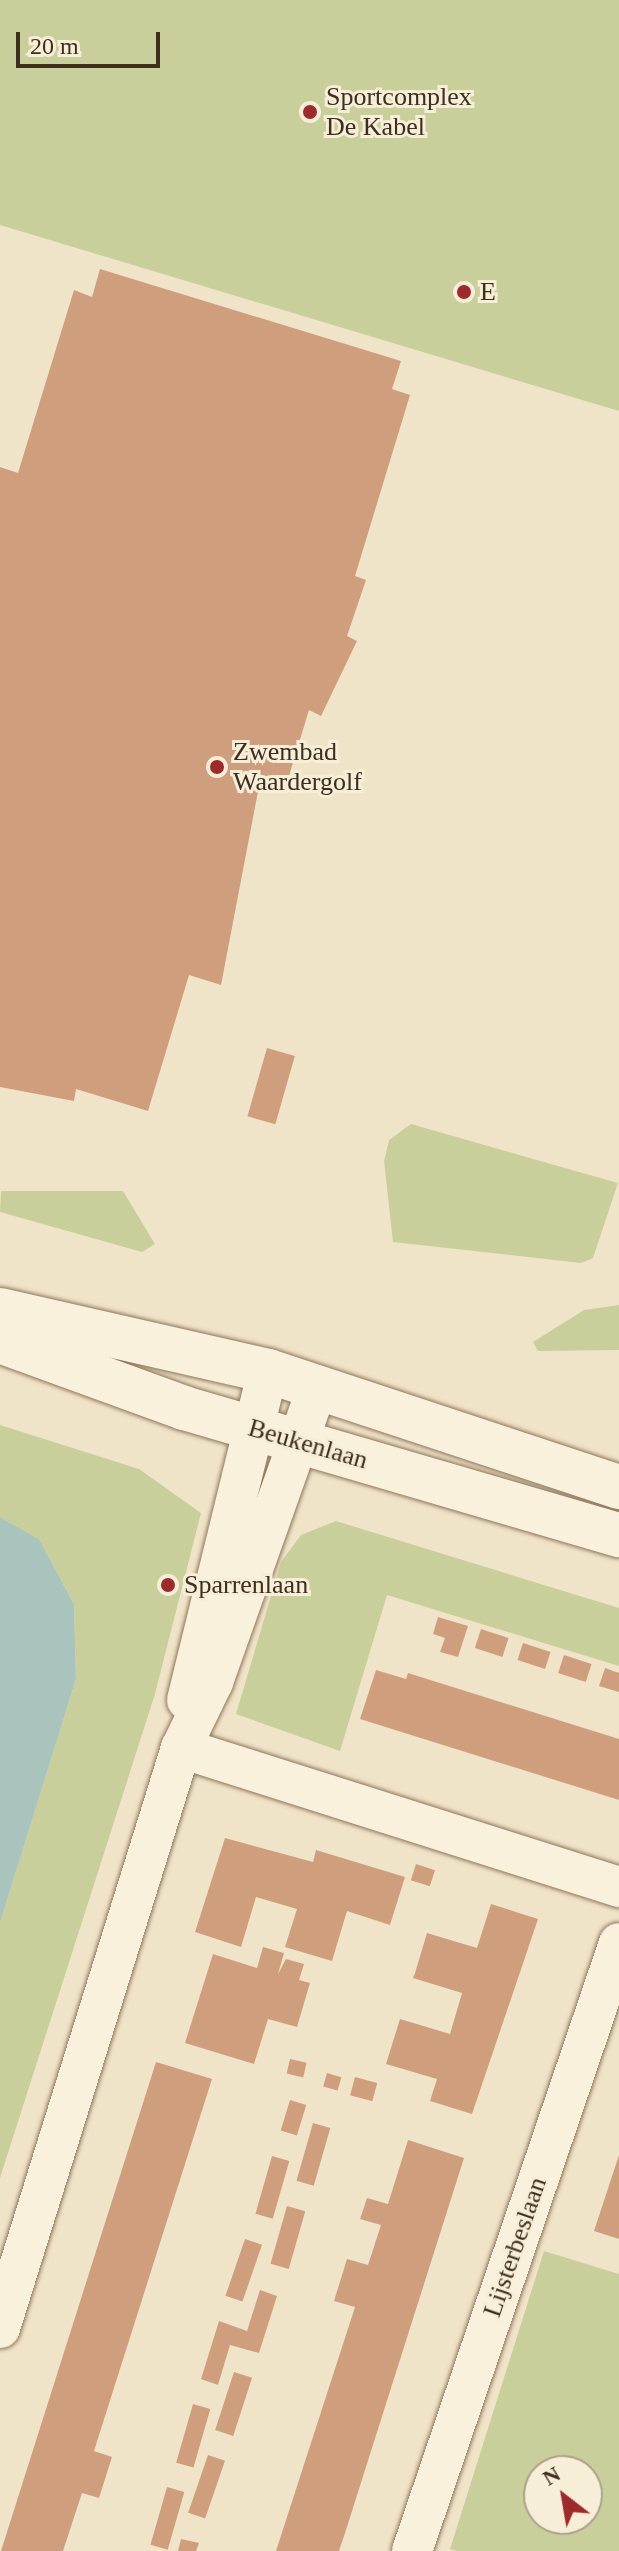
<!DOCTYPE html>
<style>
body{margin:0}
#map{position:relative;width:619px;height:2551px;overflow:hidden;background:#f0e4c8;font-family:Georgia,serif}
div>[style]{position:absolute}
.green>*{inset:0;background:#c9cf9b}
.water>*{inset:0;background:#a9c4bc}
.building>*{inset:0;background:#cf9f7d;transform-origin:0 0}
.roads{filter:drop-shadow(0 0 2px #8d765c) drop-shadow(0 0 2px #8d765c)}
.street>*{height:40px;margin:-20px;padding:0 20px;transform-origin:20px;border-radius:20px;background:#faf1dc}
.secondary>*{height:44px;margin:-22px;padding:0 22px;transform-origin:22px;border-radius:22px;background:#faf1dc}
.dots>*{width:22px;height:22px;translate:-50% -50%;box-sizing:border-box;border:4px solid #f7eed8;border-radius:50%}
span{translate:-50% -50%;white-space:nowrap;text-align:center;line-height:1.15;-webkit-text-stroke:6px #f7eed8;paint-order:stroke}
.poi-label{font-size:26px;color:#3d2e20}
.left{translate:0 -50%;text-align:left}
.street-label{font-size:26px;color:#3d2e20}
.north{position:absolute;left:523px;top:2455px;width:80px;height:80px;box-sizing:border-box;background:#f7eed8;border:2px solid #ada18e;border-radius:50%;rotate:329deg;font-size:22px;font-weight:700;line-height:32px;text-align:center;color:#3d2e20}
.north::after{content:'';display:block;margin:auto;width:28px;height:36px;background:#9e2a2b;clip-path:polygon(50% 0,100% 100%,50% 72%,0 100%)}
.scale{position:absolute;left:16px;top:32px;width:144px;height:36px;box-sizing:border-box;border:4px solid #3d2e20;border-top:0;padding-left:10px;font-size:24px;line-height:28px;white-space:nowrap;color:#3d2e20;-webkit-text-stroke:6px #f7eed8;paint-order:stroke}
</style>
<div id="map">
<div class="green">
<div style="clip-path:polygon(0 0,619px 0,619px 411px,0 225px)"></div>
<div style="clip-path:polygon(411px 1124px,618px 1183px,593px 1258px,581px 1263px,393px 1242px,384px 1161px,389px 1140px)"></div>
<div style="clip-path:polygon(1px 1191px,123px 1191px,155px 1244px,142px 1252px,0 1212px)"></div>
<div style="clip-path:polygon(619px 1305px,619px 1350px,538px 1351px,533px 1342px,584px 1310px)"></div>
<div style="clip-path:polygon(0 1425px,139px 1469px,201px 1513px,155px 1694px,0 2178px,0 1923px,76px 1679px,74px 1604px,39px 1539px,0 1517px)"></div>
<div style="clip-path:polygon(336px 1521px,619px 1608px,619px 1666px,387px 1595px,340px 1751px,236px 1714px,281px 1562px,301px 1535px)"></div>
<div style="clip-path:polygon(evenodd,544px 2251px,619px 2274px,619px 2551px,457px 2551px,450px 2549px,544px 2251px,539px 2471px,587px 2471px,587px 2519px,539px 2519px,539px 2471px)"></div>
</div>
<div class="water">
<div style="clip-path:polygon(0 1517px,39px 1539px,74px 1604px,76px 1679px,0 1923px)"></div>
</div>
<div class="building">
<div style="clip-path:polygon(100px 269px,401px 361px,392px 389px,410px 395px,355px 576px,366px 580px,347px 636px,357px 641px,321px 716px,309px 710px,285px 789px,260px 781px,221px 985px,189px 975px,148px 1111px,76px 1089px,74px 1101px,0 1087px,0 467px,18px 473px,74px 290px,92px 297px)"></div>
<div style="left:267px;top:1048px;width:29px;height:71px;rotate:16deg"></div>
<div style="clip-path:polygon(438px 1617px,468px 1626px,458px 1657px,440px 1652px,445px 1638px,433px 1634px)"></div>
<div style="left:481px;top:1629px;width:29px;height:20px;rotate:18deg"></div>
<div style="left:523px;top:1643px;width:29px;height:18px;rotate:18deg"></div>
<div style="left:564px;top:1655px;width:29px;height:19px;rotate:18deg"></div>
<div style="clip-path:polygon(605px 1668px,619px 1673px,619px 1692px,599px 1686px)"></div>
<div style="clip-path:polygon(376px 1670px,406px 1679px,408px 1673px,619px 1739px,619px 1800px,360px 1719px)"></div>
<div style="clip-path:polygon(225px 1838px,313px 1862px,316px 1850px,405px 1877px,390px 1925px,347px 1911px,332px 1961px,285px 1947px,297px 1909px,256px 1897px,241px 1947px,195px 1932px)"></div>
<div style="left:416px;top:1864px;width:20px;height:17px;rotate:18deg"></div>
<div style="clip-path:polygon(491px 1904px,538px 1919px,472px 2114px,430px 2101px,437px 2079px,386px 2064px,400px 2019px,450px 2034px,462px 1993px,413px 1978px,415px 1973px,427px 1933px,477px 1948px)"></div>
<div style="clip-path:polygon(263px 1947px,284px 1953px,278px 1974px,286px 1959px,304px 1964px,299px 1980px,310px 1983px,297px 2027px,268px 2019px,254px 2064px,185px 2043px,213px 1954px,257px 1968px)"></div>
<div style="left:290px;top:2059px;width:17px;height:15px;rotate:13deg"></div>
<div style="clip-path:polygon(156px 2062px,212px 2079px,94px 2451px,112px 2457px,99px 2498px,82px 2493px,63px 2551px,1px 2551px)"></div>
<div style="left:327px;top:2073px;width:15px;height:14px;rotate:16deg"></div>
<div style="left:355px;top:2077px;width:23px;height:19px;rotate:15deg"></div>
<div style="left:290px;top:2100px;width:17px;height:32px;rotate:17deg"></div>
<div style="left:313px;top:2123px;width:18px;height:60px;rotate:16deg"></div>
<div style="clip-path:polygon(408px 2140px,464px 2158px,346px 2530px,339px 2551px,276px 2551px,355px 2307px,334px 2301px,347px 2259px,368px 2265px,381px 2225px,360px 2219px,367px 2198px,388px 2204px)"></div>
<div style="clip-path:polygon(619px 2155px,619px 2239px,594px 2231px)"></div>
<div style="left:272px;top:2156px;width:18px;height:60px;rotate:16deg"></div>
<div style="left:287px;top:2206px;width:19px;height:60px;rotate:16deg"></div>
<div style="left:245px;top:2239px;width:18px;height:60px;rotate:19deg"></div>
<div style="clip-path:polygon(260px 2290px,277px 2296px,259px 2353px,230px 2345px,218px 2385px,201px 2379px,219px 2321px,247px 2331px)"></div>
<div style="left:234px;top:2372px;width:19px;height:61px;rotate:18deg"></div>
<div style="left:193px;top:2404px;width:18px;height:61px;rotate:16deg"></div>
<div style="left:208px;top:2455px;width:18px;height:61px;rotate:19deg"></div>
<div style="left:167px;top:2487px;width:18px;height:60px;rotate:16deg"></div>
<div style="clip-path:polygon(181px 2539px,199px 2543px,196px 2551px,178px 2551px)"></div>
</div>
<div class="roads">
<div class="street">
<div style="left:187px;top:1700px;width:339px;rotate:-76.2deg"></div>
<div style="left:181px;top:1748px;width:460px;rotate:17.6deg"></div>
<div style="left:0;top:2328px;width:608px;rotate:-72.67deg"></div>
<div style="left:181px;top:1748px;width:73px;rotate:-64.1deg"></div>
<div style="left:213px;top:1682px;width:314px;rotate:-70.5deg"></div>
<div style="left:412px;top:2551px;width:642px;rotate:-71.2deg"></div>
</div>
<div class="secondary">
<div style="left:0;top:1310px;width:275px;rotate:12.8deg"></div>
<div style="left:268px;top:1371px;width:370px;rotate:18.3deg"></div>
<div style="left:0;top:1341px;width:196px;rotate:20deg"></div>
<div style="left:184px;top:1408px;width:453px;rotate:16.3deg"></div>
</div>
</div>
<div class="dots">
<div style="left:310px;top:112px;background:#9e2a2b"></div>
<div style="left:464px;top:292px;background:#9e2a2b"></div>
<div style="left:217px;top:767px;background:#9e2a2b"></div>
<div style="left:168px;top:1585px;background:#9e2a2b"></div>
</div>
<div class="poi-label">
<span class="left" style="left:326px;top:112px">Sportcomplex<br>De Kabel</span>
<span class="left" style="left:480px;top:292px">E</span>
<span class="left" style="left:233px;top:767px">Zwembad<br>Waardergolf</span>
<span class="left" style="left:184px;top:1585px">Sparrenlaan</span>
</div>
<div class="street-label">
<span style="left:308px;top:1444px;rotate:16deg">Beukenlaan</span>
<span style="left:515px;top:2247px;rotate:-71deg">Lijsterbeslaan</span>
</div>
<div class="north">N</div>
<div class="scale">20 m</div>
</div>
